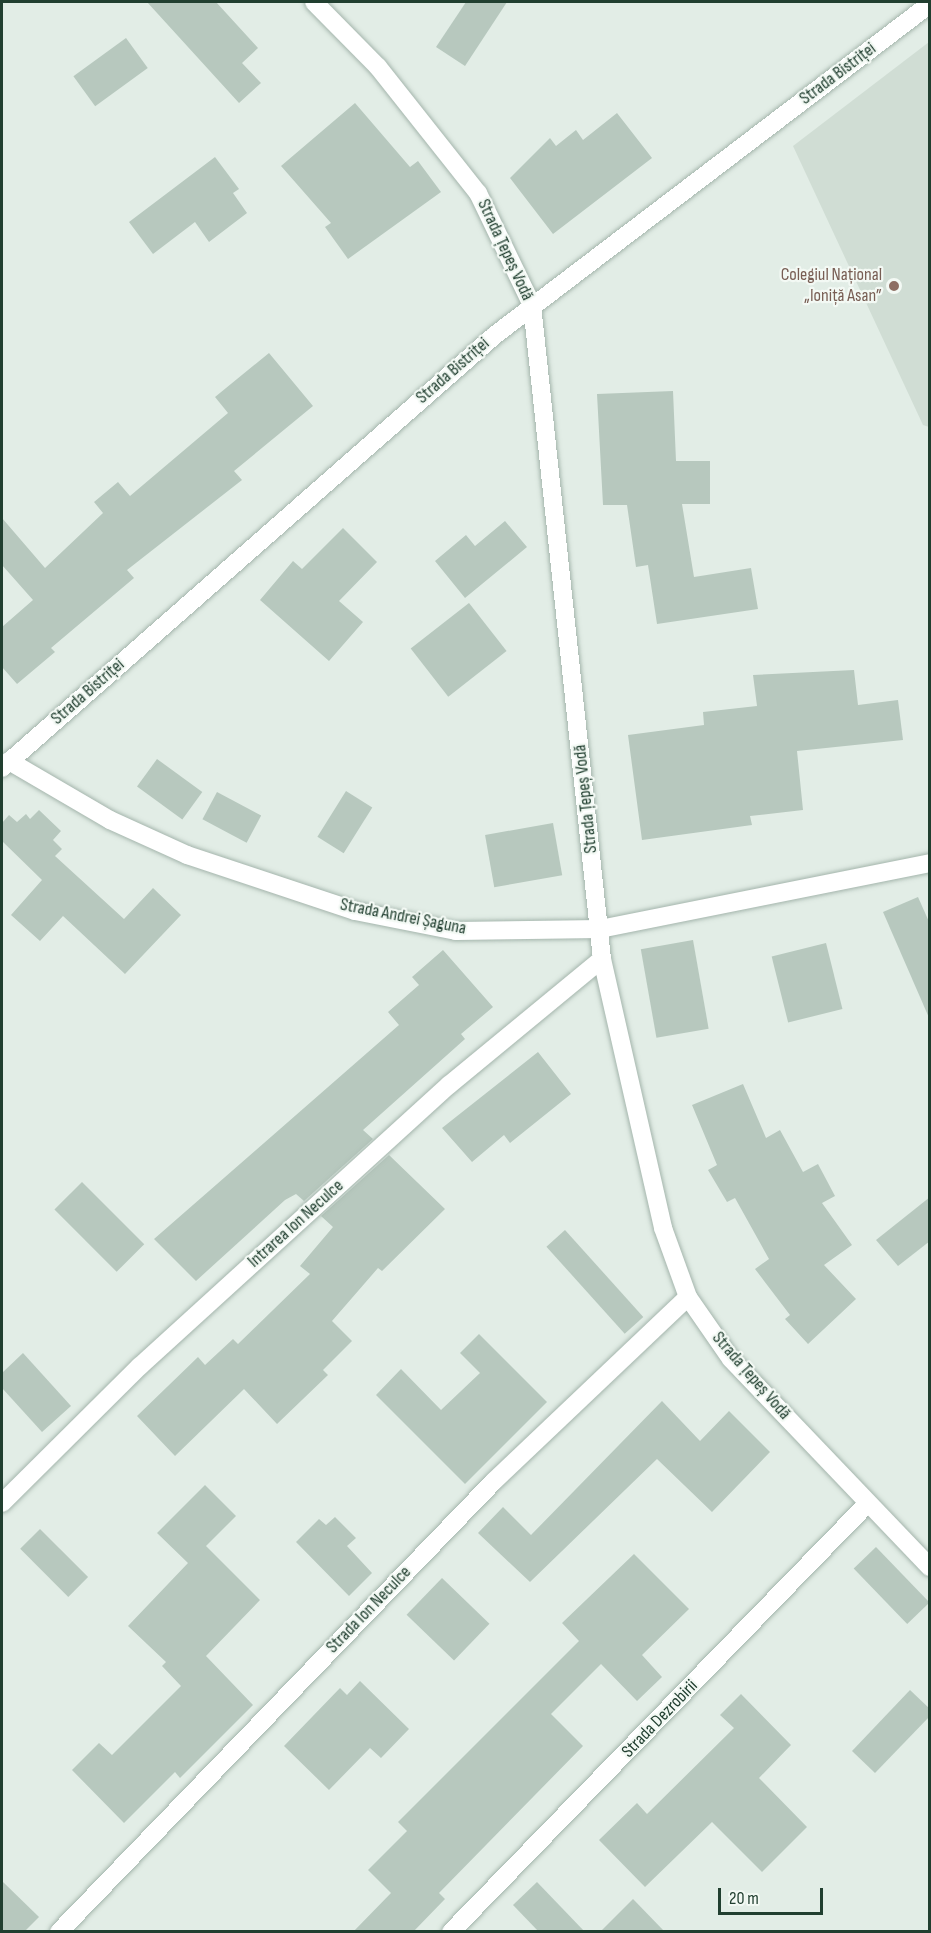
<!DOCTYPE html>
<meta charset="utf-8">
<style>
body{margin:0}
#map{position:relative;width:931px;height:1933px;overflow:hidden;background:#e2ede6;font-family:"Sofia Sans Condensed",sans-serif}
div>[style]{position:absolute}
.built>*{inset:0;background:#d0ddd4}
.building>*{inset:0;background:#b7c8be;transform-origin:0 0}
.roads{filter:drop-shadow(0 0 2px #a4b5ac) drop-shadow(0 0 2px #a4b5ac)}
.minor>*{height:18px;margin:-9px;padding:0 9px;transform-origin:9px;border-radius:9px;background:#fff}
.dots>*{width:16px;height:16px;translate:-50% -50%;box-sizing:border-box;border:3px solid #f3f9f4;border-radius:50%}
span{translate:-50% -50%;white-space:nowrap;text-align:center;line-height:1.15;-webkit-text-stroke:4.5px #f3f9f4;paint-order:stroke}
.street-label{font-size:18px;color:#213f30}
.education-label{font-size:18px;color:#785e54}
.right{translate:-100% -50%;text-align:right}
.frame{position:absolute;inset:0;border:3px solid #213f30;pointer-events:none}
.scale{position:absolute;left:718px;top:1888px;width:105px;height:27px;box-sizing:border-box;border:3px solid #213f30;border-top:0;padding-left:8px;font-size:18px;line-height:21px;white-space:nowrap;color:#213f30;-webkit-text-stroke:4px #f3f9f4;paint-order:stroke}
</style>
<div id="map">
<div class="built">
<div style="clip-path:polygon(929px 42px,929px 427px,923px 425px,793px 146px)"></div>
</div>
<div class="building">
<div style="clip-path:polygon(147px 2px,216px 2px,258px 48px,242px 63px,261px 83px,239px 103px)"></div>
<div style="clip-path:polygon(466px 2px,507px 2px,465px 66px,436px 47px)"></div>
<div style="left:126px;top:38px;width:37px;height:65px;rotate:54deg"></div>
<div style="clip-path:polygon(355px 103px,410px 167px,418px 161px,441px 192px,348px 259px,325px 227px,331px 223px,281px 166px)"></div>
<div style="clip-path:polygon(617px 113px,652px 158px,553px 234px,510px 178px,550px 138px,556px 146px,576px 130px,583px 140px)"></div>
<div style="clip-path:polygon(215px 157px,239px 189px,233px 193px,247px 213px,209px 242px,195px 222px,153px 254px,129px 222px)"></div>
<div style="clip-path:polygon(269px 353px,313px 406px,234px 471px,242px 480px,127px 570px,134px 578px,51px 648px,55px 652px,17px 684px,2px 667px,2px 627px,33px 600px,2px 565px,2px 518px,45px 568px,103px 513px,94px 502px,118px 482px,130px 496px,228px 413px,215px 397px)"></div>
<div style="clip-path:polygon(673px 391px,676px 461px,710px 461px,710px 504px,682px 504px,694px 577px,751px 568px,758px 609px,657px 624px,648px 565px,636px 567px,627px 505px,603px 505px,597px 394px)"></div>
<div style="clip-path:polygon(505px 521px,527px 547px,465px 598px,435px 561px,466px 535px,475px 546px)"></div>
<div style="clip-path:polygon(343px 528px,377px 562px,339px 601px,363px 622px,329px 661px,260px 600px,293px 561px,302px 569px)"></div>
<div style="left:469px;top:603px;width:61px;height:74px;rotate:52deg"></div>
<div style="clip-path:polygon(854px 670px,858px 705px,898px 700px,903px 740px,797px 751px,803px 810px,750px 816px,752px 825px,642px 840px,628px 735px,704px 725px,703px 712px,757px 706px,753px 675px)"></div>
<div style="left:157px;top:759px;width:56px;height:34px;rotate:36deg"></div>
<div style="left:346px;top:791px;width:31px;height:54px;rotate:32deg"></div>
<div style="left:217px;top:792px;width:50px;height:31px;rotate:28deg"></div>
<div style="clip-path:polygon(39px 810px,61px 831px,53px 840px,62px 849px,55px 856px,124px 919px,153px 888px,181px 915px,125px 974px,63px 916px,40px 941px,11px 915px,42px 880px,2px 841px,2px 823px,9px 815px,17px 822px,26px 814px,30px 819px)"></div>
<div style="left:553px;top:823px;width:53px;height:69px;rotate:80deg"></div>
<div style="clip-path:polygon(918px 897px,930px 924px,930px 1020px,883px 912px)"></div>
<div style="left:693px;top:940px;width:90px;height:53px;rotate:80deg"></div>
<div style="left:826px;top:943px;width:68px;height:56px;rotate:76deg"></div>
<div style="clip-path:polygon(443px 950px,493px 1007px,461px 1034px,465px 1039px,363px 1130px,373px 1139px,304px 1201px,296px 1194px,285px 1200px,196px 1281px,154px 1239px,399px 1025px,388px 1012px,419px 985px,412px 977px)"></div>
<div style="clip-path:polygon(538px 1052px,571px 1094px,510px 1143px,504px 1135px,472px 1162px,442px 1128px)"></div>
<div style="clip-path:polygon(743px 1084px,766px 1138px,780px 1130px,803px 1172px,818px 1164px,835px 1196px,822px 1203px,852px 1245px,824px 1265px,856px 1299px,808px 1344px,785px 1319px,790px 1315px,755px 1269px,769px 1259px,735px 1198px,727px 1202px,708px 1170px,717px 1165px,692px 1105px)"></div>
<div style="clip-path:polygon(389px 1155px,445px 1209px,382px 1271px,378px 1268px,332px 1321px,352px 1341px,323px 1370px,328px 1375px,277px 1424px,244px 1389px,175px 1456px,137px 1416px,198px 1357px,205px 1365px,233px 1339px,238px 1344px,310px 1274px,300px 1266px,333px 1227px,321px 1216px)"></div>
<div style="left:82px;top:1182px;width:88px;height:39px;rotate:45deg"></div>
<div style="clip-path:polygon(930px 1197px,930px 1241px,898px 1266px,876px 1240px)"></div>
<div style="left:565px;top:1230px;width:117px;height:25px;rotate:48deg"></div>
<div style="clip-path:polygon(479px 1334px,547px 1402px,465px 1484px,376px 1395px,401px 1369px,441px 1410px,480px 1373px,460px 1353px)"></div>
<div style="clip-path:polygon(23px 1353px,71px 1406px,42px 1432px,2px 1388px,2px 1373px)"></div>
<div style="clip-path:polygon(662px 1401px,700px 1441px,729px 1411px,770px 1452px,712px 1512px,657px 1459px,530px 1582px,478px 1533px,503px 1507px,531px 1535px)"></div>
<div style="clip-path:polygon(205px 1485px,236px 1516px,206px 1546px,260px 1600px,206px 1656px,253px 1705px,180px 1778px,175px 1772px,124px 1823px,72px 1770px,99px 1743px,112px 1755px,181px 1686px,162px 1666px,166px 1662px,128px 1626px,188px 1563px,157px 1533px)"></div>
<div style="clip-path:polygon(335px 1517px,356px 1538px,347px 1546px,372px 1573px,349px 1596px,296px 1542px,319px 1519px,326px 1525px)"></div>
<div style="left:40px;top:1529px;width:68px;height:28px;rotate:45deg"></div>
<div style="left:876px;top:1547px;width:77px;height:31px;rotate:46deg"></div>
<div style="clip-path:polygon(634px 1554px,689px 1609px,642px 1655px,662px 1677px,637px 1701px,601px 1664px,551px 1714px,583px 1746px,439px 1893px,445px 1899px,413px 1932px,353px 1932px,391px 1893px,368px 1870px,407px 1831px,398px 1822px,579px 1641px,562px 1623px)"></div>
<div style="left:442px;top:1578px;width:66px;height:51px;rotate:44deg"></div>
<div style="clip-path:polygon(360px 1681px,409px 1729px,381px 1758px,370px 1748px,329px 1790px,284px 1746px,340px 1688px,347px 1695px)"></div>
<div style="clip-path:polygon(910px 1690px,930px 1709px,930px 1716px,875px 1773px,852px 1751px)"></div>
<div style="clip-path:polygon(741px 1694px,791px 1745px,759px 1778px,807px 1827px,762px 1872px,712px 1822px,645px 1887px,599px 1840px,637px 1803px,647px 1814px,734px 1728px,720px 1715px)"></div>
<div style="clip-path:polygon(2px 1881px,39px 1917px,24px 1932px,2px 1932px)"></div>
<div style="clip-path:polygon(537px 1882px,585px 1932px,539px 1932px,513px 1905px)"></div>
<div style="clip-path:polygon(633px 1899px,665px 1932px,600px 1932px)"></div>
</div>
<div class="roads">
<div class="minor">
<div style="left:314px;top:2px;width:91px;rotate:45.4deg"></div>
<div style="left:378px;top:67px;width:161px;rotate:51.6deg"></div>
<div style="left:478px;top:193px;width:124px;rotate:64.3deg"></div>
<div style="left:532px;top:305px;width:658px;rotate:83.89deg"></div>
<div style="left:602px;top:959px;width:276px;rotate:77.2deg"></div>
<div style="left:663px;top:1228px;width:73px;rotate:70.1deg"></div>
<div style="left:688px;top:1297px;width:75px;rotate:55.3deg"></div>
<div style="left:731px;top:1359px;width:288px;rotate:46.3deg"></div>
<div style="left:9px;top:761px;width:117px;rotate:30.3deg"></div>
<div style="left:110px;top:820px;width:85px;rotate:24.4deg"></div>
<div style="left:187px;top:855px;width:177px;rotate:18.4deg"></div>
<div style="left:355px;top:911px;width:103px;rotate:11.2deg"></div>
<div style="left:456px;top:931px;width:144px;rotate:-0.8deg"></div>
<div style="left:600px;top:929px;width:337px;rotate:-11.3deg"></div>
<div style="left:2px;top:768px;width:656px;rotate:-41.29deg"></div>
<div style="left:495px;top:335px;width:547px;rotate:-37.27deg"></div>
<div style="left:2px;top:1503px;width:194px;rotate:-44.8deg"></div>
<div style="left:140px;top:1366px;width:418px;rotate:-42.3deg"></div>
<div style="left:449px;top:1085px;width:198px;rotate:-39.5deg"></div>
<div style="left:59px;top:1932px;width:627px;rotate:-46.03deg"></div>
<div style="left:494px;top:1481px;width:267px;rotate:-43.5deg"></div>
<div style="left:451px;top:1932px;width:597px;rotate:-45.81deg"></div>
</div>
</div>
<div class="dots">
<div style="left:894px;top:286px;background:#8d6e63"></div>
</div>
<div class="street-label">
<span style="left:838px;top:74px;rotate:-37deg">Strada Bistriței</span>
<span style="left:505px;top:250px;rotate:65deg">Strada Țepeș Vodă</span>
<span style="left:453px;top:371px;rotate:-41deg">Strada Bistriței</span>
<span style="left:88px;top:692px;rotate:-41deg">Strada Bistriței</span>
<span style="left:586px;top:799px;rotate:-96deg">Strada Țepeș Vodă</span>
<span style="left:403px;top:917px;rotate:11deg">Strada Andrei Șaguna</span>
<span style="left:296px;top:1224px;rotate:-42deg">Intrarea Ion Neculce</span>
<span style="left:751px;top:1376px;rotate:49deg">Strada Țepeș Vodă</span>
<span style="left:369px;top:1610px;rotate:-46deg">Strada Ion Neculce</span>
<span style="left:660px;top:1719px;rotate:-46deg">Strada Dezrobirii</span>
</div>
<div class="education-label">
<span class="right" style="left:882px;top:286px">Colegiul Național<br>„Ioniță Asan”</span>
</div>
<div class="frame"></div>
<div class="scale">20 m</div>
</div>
